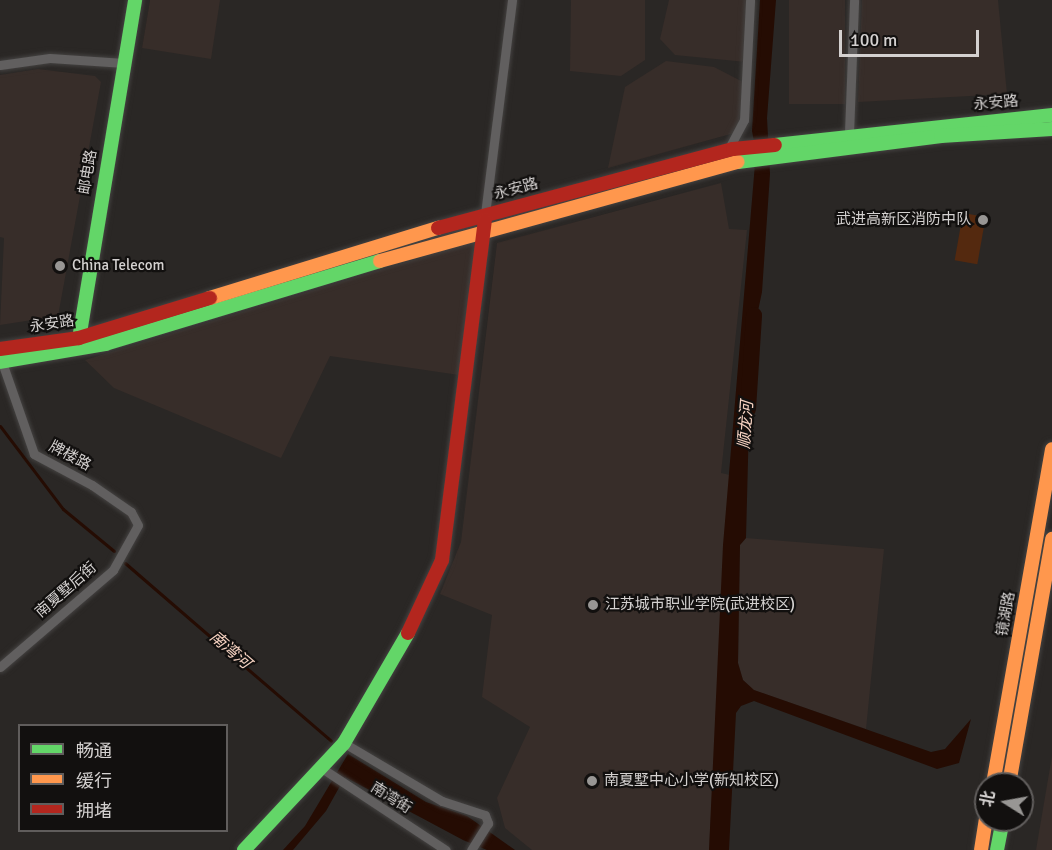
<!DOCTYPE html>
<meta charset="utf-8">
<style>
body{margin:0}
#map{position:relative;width:1052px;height:850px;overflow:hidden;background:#2a2725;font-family:Signika,"Noto Sans SC",sans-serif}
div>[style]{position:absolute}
.built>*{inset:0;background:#372d29;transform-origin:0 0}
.green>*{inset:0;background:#54290f;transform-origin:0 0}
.water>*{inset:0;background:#250c03}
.stream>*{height:3px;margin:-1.5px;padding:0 1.5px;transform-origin:1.5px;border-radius:1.5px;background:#250c03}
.river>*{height:16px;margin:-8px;padding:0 8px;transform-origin:8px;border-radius:8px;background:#250c03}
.roads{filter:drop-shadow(0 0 2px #444241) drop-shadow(0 0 2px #444241)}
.street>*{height:9px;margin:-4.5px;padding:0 4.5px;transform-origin:4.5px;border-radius:4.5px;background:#615f5f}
.fast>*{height:14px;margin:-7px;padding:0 7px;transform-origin:7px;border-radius:7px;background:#63d668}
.slow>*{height:14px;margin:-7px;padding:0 7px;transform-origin:7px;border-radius:7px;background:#ff974d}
.jam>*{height:14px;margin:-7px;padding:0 7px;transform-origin:7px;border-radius:7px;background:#b3261e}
.dots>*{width:16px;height:16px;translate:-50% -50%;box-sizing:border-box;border:3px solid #12100f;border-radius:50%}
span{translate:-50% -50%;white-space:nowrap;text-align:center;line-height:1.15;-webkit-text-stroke:4.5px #12100f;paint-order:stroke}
.street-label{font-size:15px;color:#d4d1d0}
.poi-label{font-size:15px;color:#d4d1d0}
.right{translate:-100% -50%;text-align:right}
.left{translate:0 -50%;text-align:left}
.water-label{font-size:16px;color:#f7d3c2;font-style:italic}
.legend{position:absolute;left:18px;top:724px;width:210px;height:108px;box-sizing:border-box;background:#12100f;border:2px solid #605d5c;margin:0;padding:8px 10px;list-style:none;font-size:18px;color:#d4d1d0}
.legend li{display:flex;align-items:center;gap:12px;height:30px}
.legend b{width:30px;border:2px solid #605d5c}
.north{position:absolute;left:974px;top:772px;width:60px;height:60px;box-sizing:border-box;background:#12100f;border:2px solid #605d5c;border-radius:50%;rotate:281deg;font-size:16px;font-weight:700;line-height:24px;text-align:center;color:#d4d1d0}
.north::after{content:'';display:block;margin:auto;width:21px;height:27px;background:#989694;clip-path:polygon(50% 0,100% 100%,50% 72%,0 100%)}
.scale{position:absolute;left:839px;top:30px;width:140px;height:27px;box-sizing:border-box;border:3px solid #d4d1d0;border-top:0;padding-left:8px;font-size:18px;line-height:21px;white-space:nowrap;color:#d4d1d0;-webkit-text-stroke:4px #12100f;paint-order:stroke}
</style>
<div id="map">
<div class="built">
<div style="clip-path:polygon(150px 0,220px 0,211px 59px,142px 48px)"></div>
<div style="clip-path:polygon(571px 0,645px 0,645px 60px,621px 76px,570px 71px)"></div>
<div style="clip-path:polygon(669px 0,748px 0,746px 62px,675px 55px,660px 39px)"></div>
<div style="left:789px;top:0;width:56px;height:104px"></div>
<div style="clip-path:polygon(862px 0,998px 0,1007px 94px,858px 102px)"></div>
<div style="clip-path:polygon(666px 61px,714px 67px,743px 82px,738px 132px,608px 168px,625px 87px)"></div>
<div style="clip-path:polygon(38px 69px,95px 76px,101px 82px,58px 316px,0 325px,4px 238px,0 237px,0 75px)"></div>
<div style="clip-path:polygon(721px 183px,729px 229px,747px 230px,721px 473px,730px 475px,709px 850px,532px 850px,505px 828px,497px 798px,530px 727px,482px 697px,492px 615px,440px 594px,461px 542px,497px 243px)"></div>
<div style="clip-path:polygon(475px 241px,459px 375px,330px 356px,281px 458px,114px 388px,85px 360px)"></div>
<div style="clip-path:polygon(746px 538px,884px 549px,866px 729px,753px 690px,743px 680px,738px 663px,740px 545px)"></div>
<div style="clip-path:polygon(1052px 756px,1052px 850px,1036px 850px)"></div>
</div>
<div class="green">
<div style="left:963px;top:213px;width:23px;height:48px;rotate:10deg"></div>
</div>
<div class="water">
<div style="clip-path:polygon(760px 0,776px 0,767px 118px,770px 174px,762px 292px,751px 344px,746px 538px,740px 545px,738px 663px,743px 680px,754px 690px,931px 752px,945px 749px,971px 719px,959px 763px,937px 769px,754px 701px,741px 706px,736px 713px,729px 850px,709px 850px,723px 545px,756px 152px,752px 131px)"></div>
<div style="clip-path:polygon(348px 754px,426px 802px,467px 816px,515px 850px,487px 850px,463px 840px,345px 777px,326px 811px,293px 850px,283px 850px,305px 826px)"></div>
</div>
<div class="stream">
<div style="left:0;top:426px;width:104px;rotate:52.8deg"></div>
<div style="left:63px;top:509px;width:66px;rotate:39.5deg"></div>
<div style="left:125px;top:563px;width:272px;rotate:40.8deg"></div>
</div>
<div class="river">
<div style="left:748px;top:409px;width:94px;rotate:-86.3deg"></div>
</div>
<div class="roads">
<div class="street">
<div style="left:0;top:65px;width:50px;rotate:-8deg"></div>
<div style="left:50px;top:58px;width:74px;rotate:3.9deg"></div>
<div style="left:849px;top:133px;width:133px;rotate:-87.8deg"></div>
<div style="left:728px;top:150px;width:34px;rotate:-62deg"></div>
<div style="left:744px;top:120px;width:120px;rotate:-87.1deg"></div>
<div style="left:485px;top:214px;width:216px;rotate:-82.8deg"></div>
<div style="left:0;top:667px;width:149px;rotate:-40.6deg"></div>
<div style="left:113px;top:570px;width:51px;rotate:-60.9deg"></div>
<div style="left:138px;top:525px;width:15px;rotate:-118deg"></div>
<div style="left:131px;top:512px;width:47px;rotate:-145.3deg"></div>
<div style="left:92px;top:485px;width:66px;rotate:-151.9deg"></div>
<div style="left:34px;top:454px;width:97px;rotate:-109.2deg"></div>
<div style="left:344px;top:743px;width:114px;rotate:30.6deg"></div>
<div style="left:442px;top:801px;width:45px;rotate:18deg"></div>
<div style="left:485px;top:815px;width:9px;rotate:69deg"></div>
<div style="left:488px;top:823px;width:32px;rotate:122deg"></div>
<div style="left:323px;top:769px;width:147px;rotate:33.4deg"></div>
</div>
<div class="fast">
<div style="left:775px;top:145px;width:279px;rotate:-6.2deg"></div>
<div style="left:738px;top:162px;width:205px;rotate:-7.3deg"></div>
<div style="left:941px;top:136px;width:111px;rotate:-3.6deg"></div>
<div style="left:78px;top:345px;width:350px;rotate:-80.6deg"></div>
<div style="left:0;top:362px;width:107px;rotate:-9.7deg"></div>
<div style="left:105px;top:344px;width:287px;rotate:-16.8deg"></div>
<div style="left:244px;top:850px;width:146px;rotate:-46.9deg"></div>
<div style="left:344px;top:743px;width:127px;rotate:-59.8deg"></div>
<div style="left:997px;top:850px;width:31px;rotate:-79deg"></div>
</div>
<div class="slow">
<div style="left:380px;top:261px;width:371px;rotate:-15.5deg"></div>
<div style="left:210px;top:298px;width:239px;rotate:-17.1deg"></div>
<div style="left:993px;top:784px;width:340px;rotate:-80deg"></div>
<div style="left:1009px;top:784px;width:249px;rotate:-80deg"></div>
<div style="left:981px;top:850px;width:30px;rotate:-81deg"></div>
</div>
<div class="jam">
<div style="left:438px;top:228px;width:305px;rotate:-15deg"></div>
<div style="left:733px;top:149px;width:42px;rotate:-5.4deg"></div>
<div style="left:0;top:349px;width:80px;rotate:-7.9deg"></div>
<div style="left:79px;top:338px;width:137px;rotate:-17deg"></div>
<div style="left:408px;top:633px;width:81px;rotate:-65deg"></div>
<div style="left:442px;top:560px;width:342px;rotate:-82.8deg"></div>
</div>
</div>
<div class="dots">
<div style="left:983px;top:220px;background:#989694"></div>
<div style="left:60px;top:266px;background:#989694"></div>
<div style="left:593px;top:605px;background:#989694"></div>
<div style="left:592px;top:781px;background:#989694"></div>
</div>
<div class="street-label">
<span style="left:996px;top:103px;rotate:-5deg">永安路</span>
<span style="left:88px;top:172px;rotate:-80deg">邮电路</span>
<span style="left:516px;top:189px;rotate:-15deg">永安路</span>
<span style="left:52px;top:324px;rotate:-9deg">永安路</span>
<span style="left:70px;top:456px;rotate:28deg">牌楼路</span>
<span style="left:66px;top:590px;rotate:-41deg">南夏墅后街</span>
<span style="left:1006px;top:614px;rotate:-80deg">镜湖路</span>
<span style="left:391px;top:798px;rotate:32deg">南湾街</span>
</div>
<div class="poi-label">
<span class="right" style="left:971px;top:220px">武进高新区消防中队</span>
<span class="left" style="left:72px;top:266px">China Telecom</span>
<span class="left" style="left:605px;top:605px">江苏城市职业学院(武进校区)</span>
<span class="left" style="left:604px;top:781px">南夏墅中心小学(新知校区)</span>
</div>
<div class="water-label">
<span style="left:746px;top:425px;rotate:-86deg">顺龙河</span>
<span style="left:230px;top:650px;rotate:41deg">南湾河</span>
</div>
<ul class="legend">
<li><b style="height:8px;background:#63d668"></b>畅通</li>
<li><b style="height:8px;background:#ff974d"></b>缓行</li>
<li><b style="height:8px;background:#b3261e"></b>拥堵</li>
</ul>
<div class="north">北</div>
<div class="scale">100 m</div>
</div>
